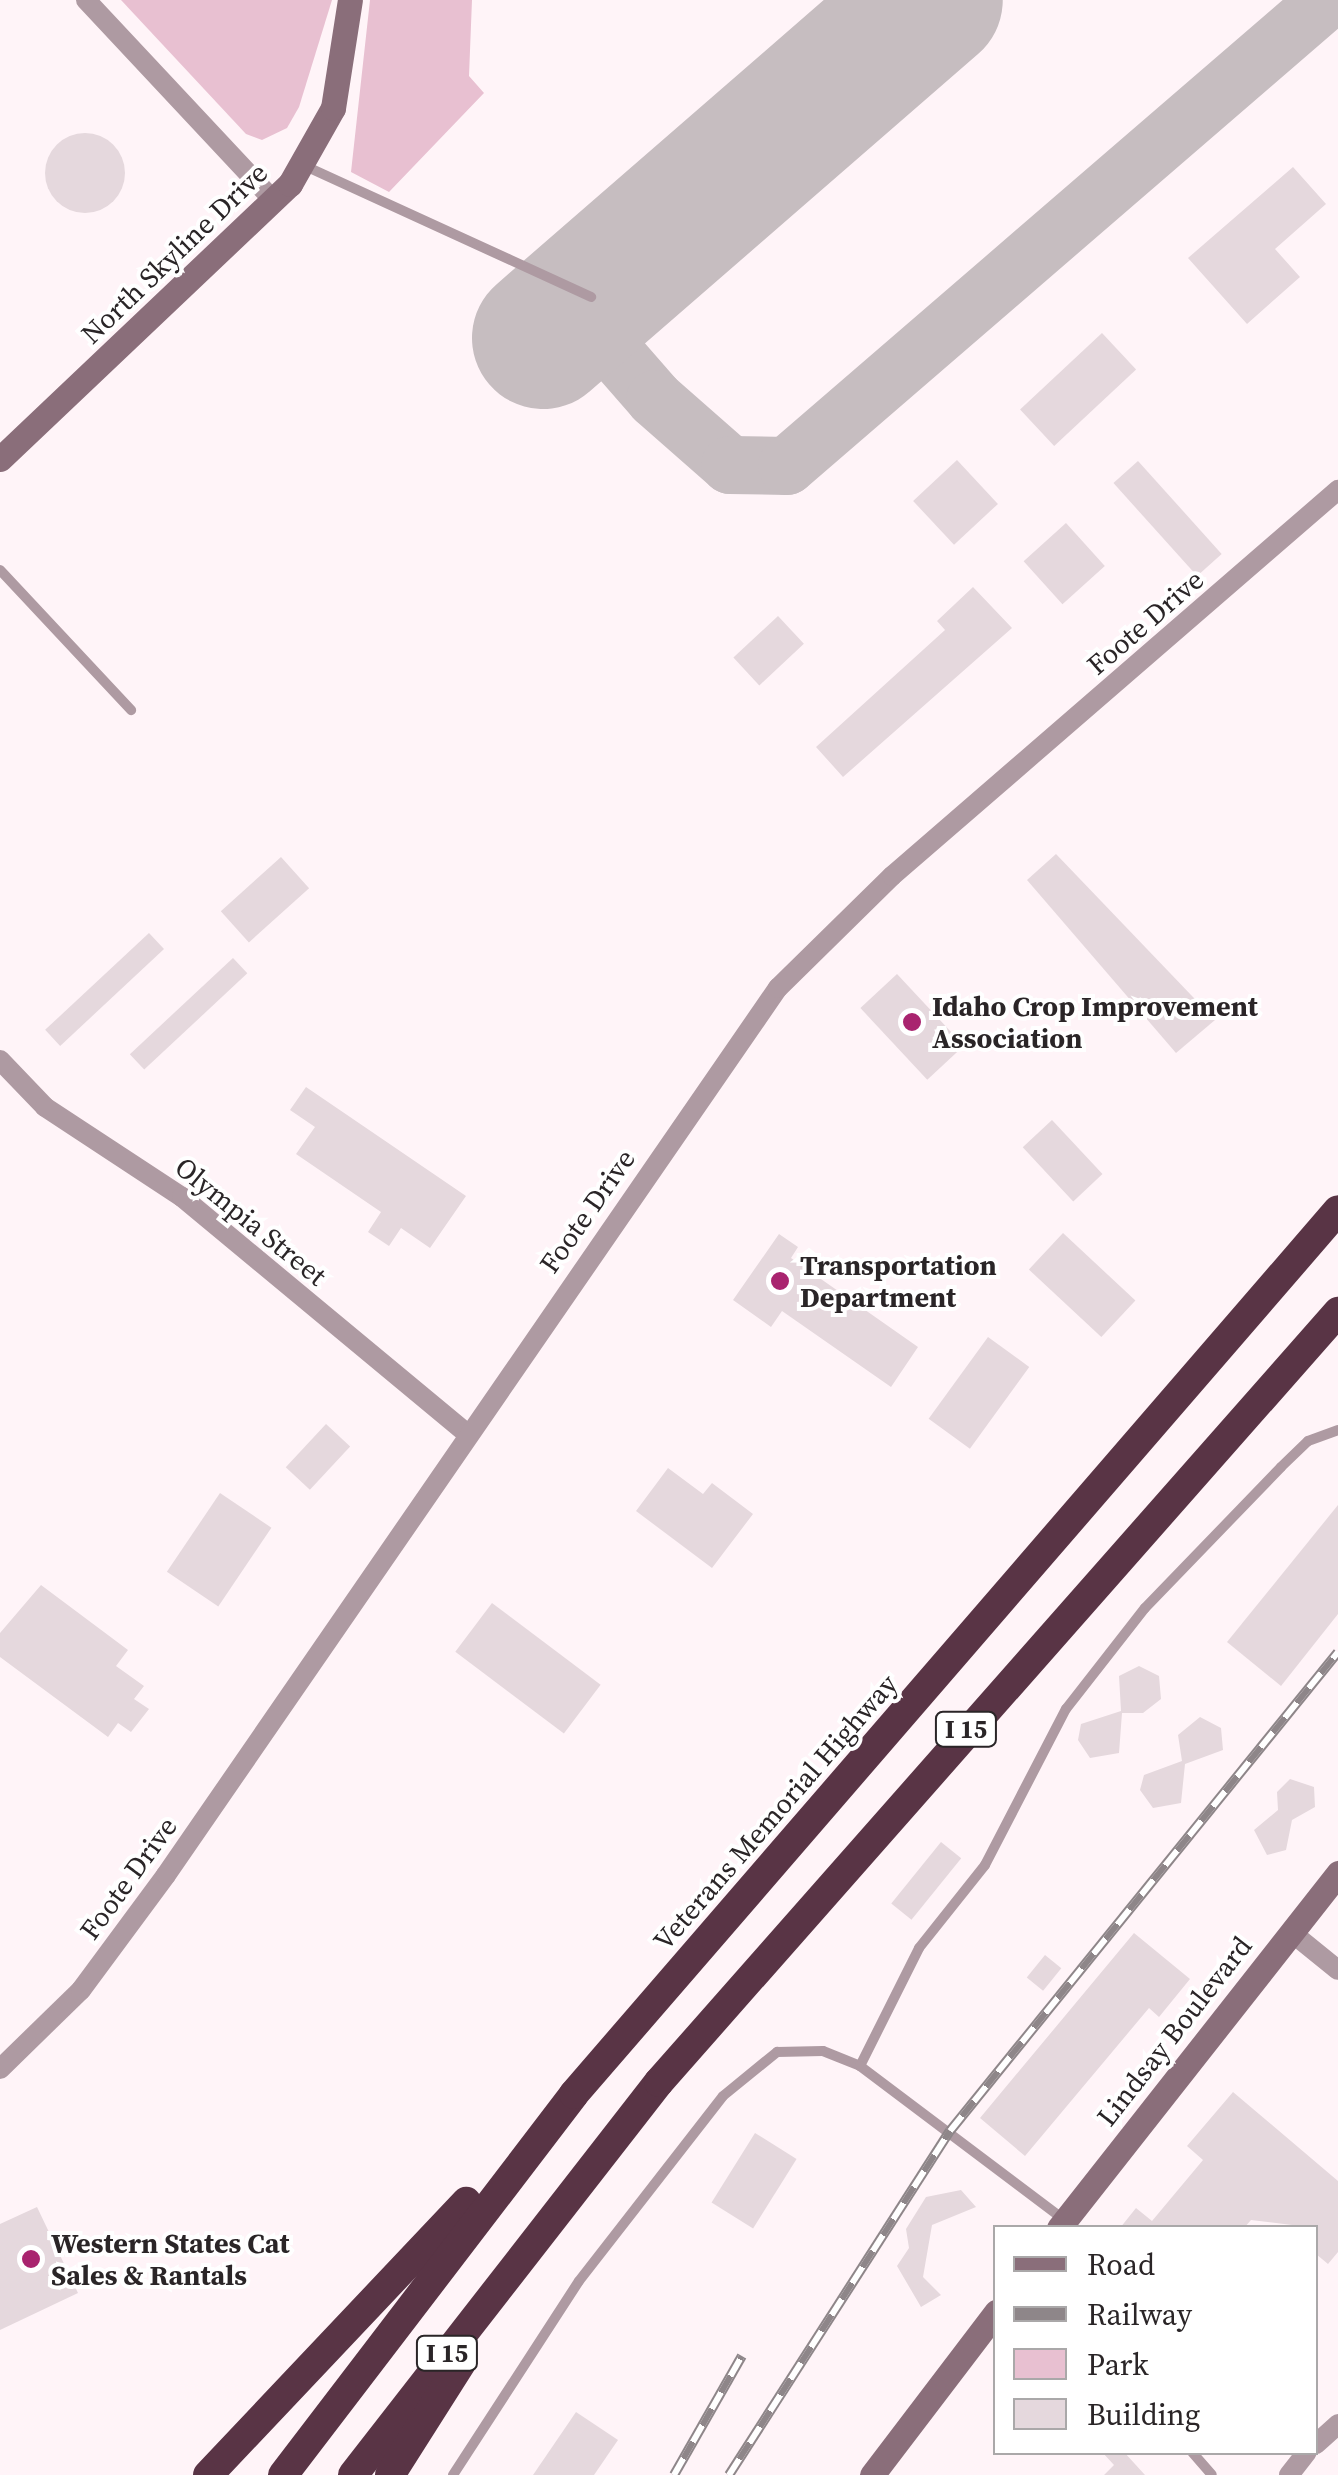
<!DOCTYPE html>
<style>
body{margin:0}
#map{position:relative;width:1338px;height:2475px;overflow:hidden;background:#fff4f8;font-family:"Source Serif 4",serif}
div>[style]{position:absolute}
.green>*{inset:0;background:#e8c0d1}
.taxiway>*{height:58px;margin:-29px;padding:0 29px;transform-origin:29px;border-radius:29px;background:#c6bdc0}
.runway>*{height:142px;margin:-71px;padding:0 71px;transform-origin:71px;border-radius:71px;background:#c6bdc0}
.building>*{inset:0;background:#e5d8dd;transform-origin:0 0}
.round{border-radius:50%}
.lane>*{height:10px;margin:-5px;padding:0 5px;transform-origin:5px;border-radius:5px;background:#ae9aa2}
.street>*{height:20px;margin:-10px;padding:0 10px;transform-origin:10px;border-radius:10px;background:#ae9aa2}
.secondary>*{height:25px;margin:-12.5px;padding:0 12.5px;transform-origin:12.5px;border-radius:12.5px;background:#8a6e7a}
.highway>*{height:30px;margin:-15px;padding:0 15px;transform-origin:15px;border-radius:15px;background:#593445}
.rail>*{height:10px;margin-top:-5px;transform-origin:0;background:repeating-linear-gradient(90deg,#fff 0 19px,#8e8689 0 38px);box-sizing:border-box;border-block:2px solid #8e8689}
.dots>*{width:28px;height:28px;translate:-50% -50%;box-sizing:border-box;border:5px solid #fff;border-radius:50%}
span{translate:-50% -50%;white-space:nowrap;text-align:center;line-height:1.15;-webkit-text-stroke:8px #fff;paint-order:stroke}
.shield-label span{padding:2px 8px;background:#fff;border:2px solid;border-radius:8px;-webkit-text-stroke-width:0}
.shield-label{font-size:25px;color:#2a2527;font-weight:700}
.street-label{font-size:28px;color:#2a2527}
.poi-label{font-size:28px;color:#2a2527;font-weight:700}
.left{translate:0 -50%;text-align:left}
.legend{position:absolute;left:993px;top:2225px;width:325px;height:230px;box-sizing:border-box;background:#fff;border:2px solid #aaa8a9;margin:0;padding:12px 18px;list-style:none;font-size:30px;color:#2a2527}
.legend li{display:flex;align-items:center;gap:20px;height:50px}
.legend b{width:50px;border:2px solid #aaa8a9}
</style>
<div id="map">
<div class="green">
<div style="clip-path:polygon(121px 0,332px 0,299px 107px,287px 128px,262px 140px,246px 134px)"></div>
<div style="clip-path:polygon(370px 0,472px 0,469px 76px,484px 93px,389px 192px,351px 172px)"></div>
</div>
<div class="taxiway">
<div style="left:606px;top:284px;width:21px;rotate:118deg"></div>
<div style="left:596px;top:303px;width:34px;rotate:82deg"></div>
<div style="left:601px;top:337px;width:82px;rotate:48.9deg"></div>
<div style="left:655px;top:399px;width:100px;rotate:41.3deg"></div>
<div style="left:730px;top:465px;width:57px;rotate:1deg"></div>
<div style="left:787px;top:466px;width:713px;rotate:-40.79deg"></div>
</div>
<div class="runway">
<div style="left:543px;top:338px;width:515px;rotate:-40.99deg"></div>
</div>
<div class="building">
<div class="round" style="left:45px;top:133px;width:80px;height:80px"></div>
<div style="clip-path:polygon(1293px 167px,1326px 204px,1275px 249px,1300px 277px,1247px 324px,1188px 258px)"></div>
<div style="left:1102px;top:333px;width:50px;height:112px;rotate:47deg"></div>
<div style="left:957px;top:460px;width:60px;height:60px;rotate:47deg"></div>
<div style="left:1138px;top:461px;width:125px;height:33px;rotate:48deg"></div>
<div style="left:1066px;top:523px;width:58px;height:57px;rotate:48deg"></div>
<div style="clip-path:polygon(973px 587px,1012px 628px,843px 777px,816px 747px,945px 630px,937px 621px)"></div>
<div style="left:778px;top:616px;width:38px;height:61px;rotate:47deg"></div>
<div style="clip-path:polygon(1056px 854px,1215px 1020px,1176px 1053px,1027px 880px)"></div>
<div style="left:281px;top:857px;width:42px;height:81px;rotate:48deg"></div>
<div style="left:149px;top:933px;width:22px;height:142px;rotate:47deg"></div>
<div style="left:233px;top:958px;width:21px;height:141px;rotate:47deg"></div>
<div style="left:897px;top:974px;width:98px;height:50px;rotate:47deg"></div>
<div style="clip-path:polygon(306px 1087px,466px 1196px,430px 1248px,401px 1228px,389px 1246px,368px 1232px,381px 1212px,296px 1154px,315px 1127px,290px 1110px)"></div>
<div style="left:1052px;top:1120px;width:74px;height:40px;rotate:47deg"></div>
<div style="left:1063px;top:1233px;width:99px;height:50px;rotate:43deg"></div>
<div style="clip-path:polygon(779px 1234px,798px 1247px,791px 1258px,918px 1347px,891px 1387px,782px 1311px,771px 1327px,733px 1300px)"></div>
<div style="left:988px;top:1337px;width:51px;height:101px;rotate:36deg"></div>
<div style="left:326px;top:1424px;width:33px;height:59px;rotate:43deg"></div>
<div style="clip-path:polygon(668px 1468px,703px 1494px,712px 1483px,753px 1514px,712px 1568px,636px 1511px)"></div>
<div style="left:220px;top:1493px;width:62px;height:95px;rotate:34deg"></div>
<div style="clip-path:polygon(1338px 1505px,1338px 1614px,1281px 1686px,1227px 1642px)"></div>
<div style="clip-path:polygon(41px 1585px,128px 1650px,116px 1666px,144px 1686px,134px 1699px,149px 1709px,131px 1732px,118px 1723px,108px 1737px,0 1657px,0 1633px)"></div>
<div style="left:492px;top:1603px;width:136px;height:61px;rotate:37deg"></div>
<div style="clip-path:polygon(1139px 1666px,1159px 1676px,1161px 1699px,1143px 1713px,1122px 1713px,1119px 1753px,1090px 1758px,1078px 1740px,1081px 1724px,1121px 1711px,1119px 1676px)"></div>
<div style="clip-path:polygon(1200px 1717px,1221px 1728px,1223px 1750px,1185px 1764px,1181px 1803px,1153px 1808px,1140px 1790px,1144px 1775px,1182px 1761px,1178px 1735px)"></div>
<div style="clip-path:polygon(1290px 1779px,1314px 1787px,1315px 1807px,1292px 1820px,1286px 1850px,1267px 1855px,1254px 1830px,1278px 1810px,1277px 1792px)"></div>
<div style="left:941px;top:1842px;width:26px;height:79px;rotate:39deg"></div>
<div style="clip-path:polygon(1134px 1933px,1190px 1979px,1159px 2017px,1149px 2008px,1025px 2156px,980px 2118px)"></div>
<div style="left:1045px;top:1955px;width:21px;height:29px;rotate:39deg"></div>
<div style="clip-path:polygon(1233px 2092px,1338px 2181px,1338px 2252px,1328px 2264px,1316px 2254px,1316px 2228px,1251px 2220px,1244px 2228px,1120px 2228px,1136px 2208px,1152px 2221px,1203px 2160px,1187px 2146px)"></div>
<div style="left:755px;top:2133px;width:49px;height:82px;rotate:32deg"></div>
<div style="clip-path:polygon(961px 2190px,976px 2207px,932px 2225px,923px 2277px,941px 2295px,921px 2307px,897px 2266px,909px 2248px,906px 2229px,926px 2197px)"></div>
<div style="clip-path:polygon(37px 2207px,78px 2293px,0 2330px,0 2224px)"></div>
<div style="clip-path:polygon(576px 2412px,618px 2440px,594px 2475px,533px 2475px)"></div>
<div style="clip-path:polygon(1102px 2452px,1124px 2452px,1145px 2475px,1104px 2475px,1114px 2465px)"></div>
</div>
<div class="lane">
<div style="left:303px;top:165px;width:317px;rotate:24.6deg"></div>
<div style="left:0;top:570px;width:192px;rotate:46.9deg"></div>
<div style="left:860px;top:2066px;width:132px;rotate:-63.4deg"></div>
<div style="left:919px;top:1948px;width:106px;rotate:-51.5deg"></div>
<div style="left:985px;top:1865px;width:176px;rotate:-62.6deg"></div>
<div style="left:1066px;top:1709px;width:128px;rotate:-52deg"></div>
<div style="left:1145px;top:1608px;width:196px;rotate:-46deg"></div>
<div style="left:1281px;top:1467px;width:37px;rotate:-44deg"></div>
<div style="left:1308px;top:1441px;width:32px;rotate:-20deg"></div>
<div style="left:1192px;top:2452px;width:30px;rotate:49deg"></div>
<div style="left:453px;top:2475px;width:231px;rotate:-57deg"></div>
<div style="left:579px;top:2281px;width:234px;rotate:-52.1deg"></div>
<div style="left:723px;top:2096px;width:70px;rotate:-39.2deg"></div>
<div style="left:777px;top:2052px;width:46px;rotate:-1.2deg"></div>
<div style="left:823px;top:2051px;width:40px;rotate:22deg"></div>
<div style="left:860px;top:2066px;width:256px;rotate:37deg"></div>
</div>
<div class="street">
<div style="left:86px;top:0;width:274px;rotate:46.9deg"></div>
<div style="left:0;top:1060px;width:65px;rotate:46.2deg"></div>
<div style="left:45px;top:1107px;width:164px;rotate:33.3deg"></div>
<div style="left:182px;top:1197px;width:366px;rotate:39.7deg"></div>
<div style="left:1291px;top:1932px;width:60px;rotate:39deg"></div>
<div style="left:0;top:2069px;width:113px;rotate:-44.3deg"></div>
<div style="left:81px;top:1990px;width:143px;rotate:-53.5deg"></div>
<div style="left:166px;top:1875px;width:1078px;rotate:-55.4deg"></div>
<div style="left:778px;top:988px;width:160px;rotate:-44.5deg"></div>
<div style="left:892px;top:876px;width:590px;rotate:-40.88deg"></div>
<div style="left:1316px;top:2444px;width:30px;rotate:-42deg"></div>
<div style="left:1289px;top:2475px;width:29px;rotate:-52deg"></div>
</div>
<div class="secondary">
<div style="left:0;top:459px;width:400px;rotate:-43.5deg"></div>
<div style="left:290px;top:184px;width:87px;rotate:-60.5deg"></div>
<div style="left:333px;top:108px;width:109px;rotate:-81.1deg"></div>
<div style="left:1059px;top:2228px;width:452px;rotate:-51.8deg"></div>
<div style="left:872px;top:2475px;width:205px;rotate:-52.7deg"></div>
</div>
<div class="highway">
<div style="left:208px;top:2475px;width:376px;rotate:-46.6deg"></div>
<div style="left:283px;top:2475px;width:479px;rotate:-52.6deg"></div>
<div style="left:574px;top:2094px;width:1168px;rotate:-49.16deg"></div>
<div style="left:353px;top:2475px;width:498px;rotate:-52.1deg"></div>
<div style="left:659px;top:2082px;width:1027px;rotate:-48.59deg"></div>
<div style="left:390px;top:2475px;width:133px;rotate:-57.6deg"></div>
</div>
<div class="rail">
<div style="left:674px;top:2475px;width:137px;rotate:-60.3deg"></div>
<div style="left:729px;top:2475px;width:409px;rotate:-57.3deg"></div>
<div style="left:950px;top:2131px;width:616px;rotate:-50.99deg"></div>
</div>
<div class="dots">
<div style="left:912px;top:1022px;background:#a9246f"></div>
<div style="left:780px;top:1281px;background:#a9246f"></div>
<div style="left:31px;top:2259px;background:#a9246f"></div>
</div>
<div class="shield-label">
<span style="left:966px;top:1729px">I 15</span>
<span style="left:447px;top:2353px">I 15</span>
</div>
<div class="street-label">
<span style="left:174px;top:253px;rotate:-44deg">North Skyline Drive</span>
<span style="left:1145px;top:622px;rotate:-41deg">Foote Drive</span>
<span style="left:587px;top:1211px;rotate:-55deg">Foote Drive</span>
<span style="left:251px;top:1221px;rotate:39deg">Olympia Street</span>
<span style="left:775px;top:1812px;rotate:-49deg">Veterans Memorial Highway</span>
<span style="left:128px;top:1878px;rotate:-54deg">Foote Drive</span>
<span style="left:1174px;top:2031px;rotate:-52deg">Lindsay Boulevard</span>
</div>
<div class="poi-label">
<span class="left" style="left:932px;top:1022px">Idaho Crop Improvement<br>Association</span>
<span class="left" style="left:800px;top:1281px">Transportation<br>Department</span>
<span class="left" style="left:51px;top:2259px">Western States Cat<br>Sales &amp; Rantals</span>
</div>
<ul class="legend">
<li><b style="height:12px;background:#8a6e7a"></b>Road</li>
<li><b style="height:12px;background:#8e8689"></b>Railway</li>
<li><b style="height:28px;background:#e8c0d1"></b>Park</li>
<li><b style="height:28px;background:#e5d8dd"></b>Building</li>
</ul>
</div>
